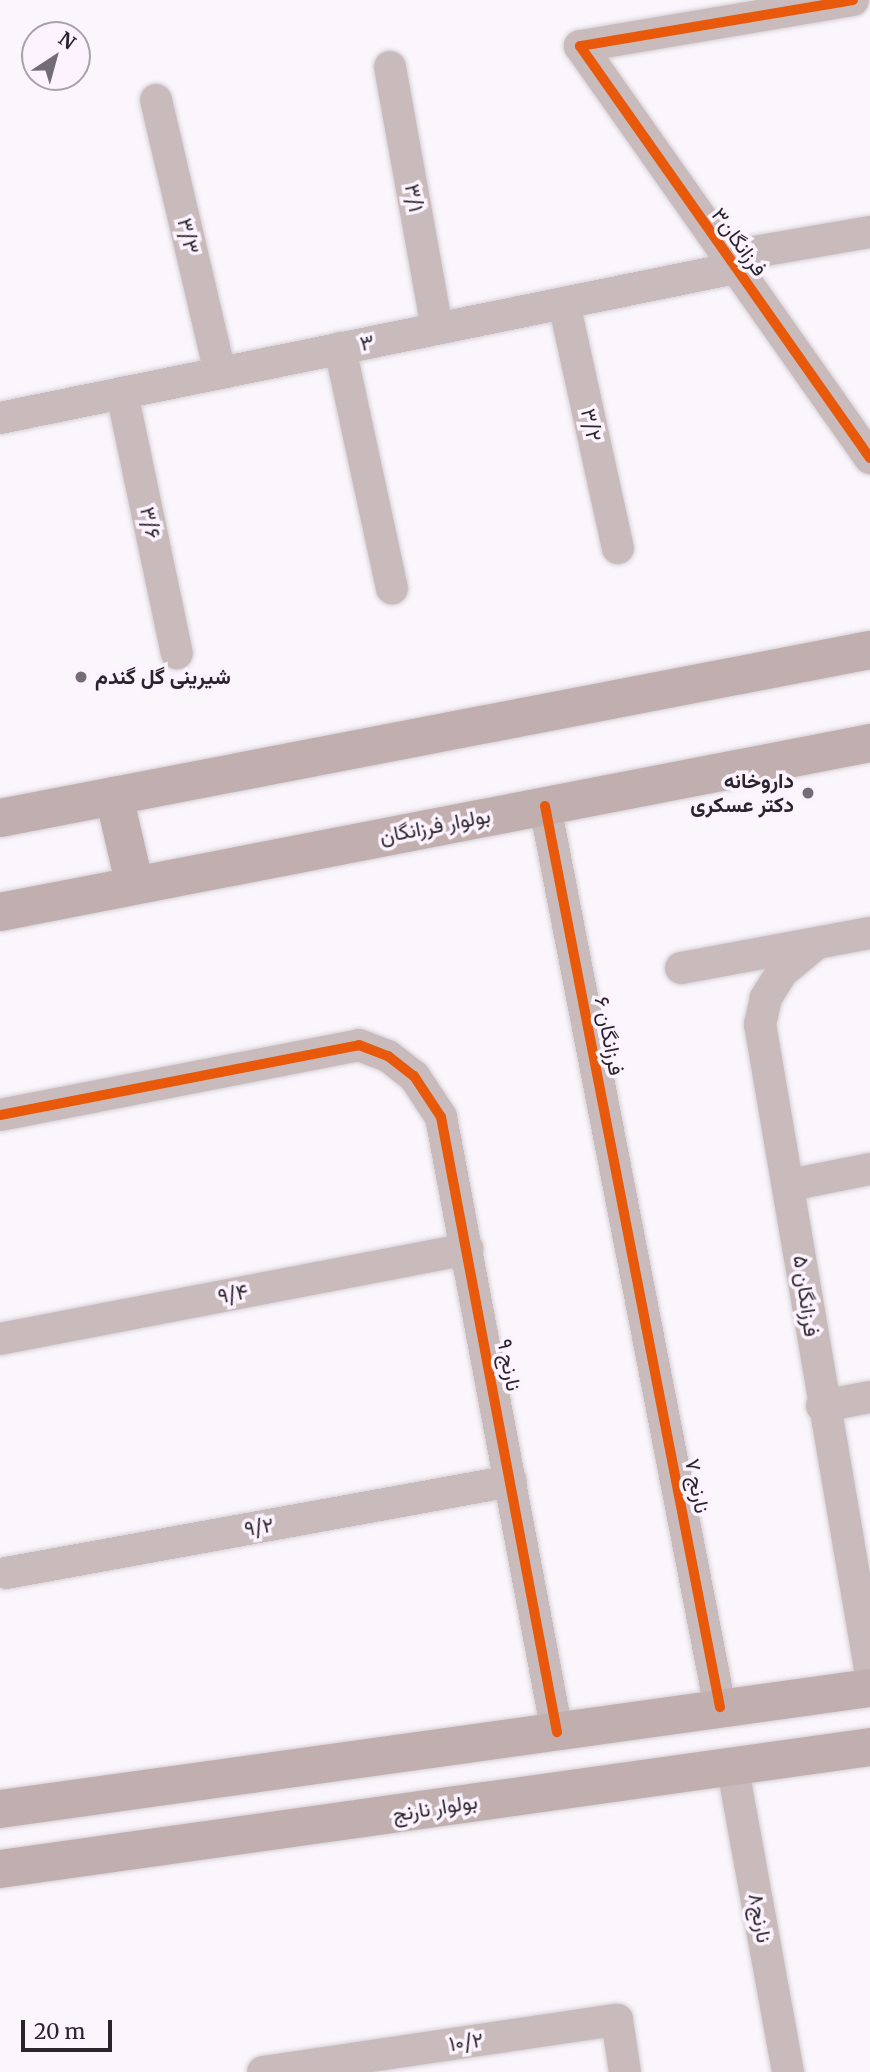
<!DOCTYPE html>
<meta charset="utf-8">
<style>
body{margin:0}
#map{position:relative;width:870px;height:2072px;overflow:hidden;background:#fbf6fc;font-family:Merriweather,Vazirmatn,serif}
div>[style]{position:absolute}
.roads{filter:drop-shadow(0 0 2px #d5d1d6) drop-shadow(0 0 2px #d5d1d6)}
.street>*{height:32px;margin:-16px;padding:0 16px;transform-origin:16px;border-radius:16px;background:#c9bbbb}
.secondary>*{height:38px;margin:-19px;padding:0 19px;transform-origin:19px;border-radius:19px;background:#c0afae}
.cycleway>*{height:10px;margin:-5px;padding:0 5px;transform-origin:5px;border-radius:5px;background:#e8590c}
.dots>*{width:19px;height:19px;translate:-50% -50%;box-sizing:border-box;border:4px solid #fcf3ff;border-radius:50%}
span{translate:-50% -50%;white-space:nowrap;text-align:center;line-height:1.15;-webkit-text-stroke:7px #fcf3ff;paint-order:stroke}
.street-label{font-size:21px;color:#2a252c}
.poi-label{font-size:21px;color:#2a252c;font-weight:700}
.left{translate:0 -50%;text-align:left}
.right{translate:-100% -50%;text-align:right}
.north{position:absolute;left:21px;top:21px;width:70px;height:70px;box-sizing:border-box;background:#fcf3ff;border:2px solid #a8a1ab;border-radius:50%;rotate:36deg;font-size:19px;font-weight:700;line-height:28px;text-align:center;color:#2a252c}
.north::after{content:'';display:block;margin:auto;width:24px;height:32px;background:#736e75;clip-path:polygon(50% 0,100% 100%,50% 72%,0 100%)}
.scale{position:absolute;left:21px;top:2020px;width:91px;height:32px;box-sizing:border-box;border:4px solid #2a252c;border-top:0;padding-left:9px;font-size:21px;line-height:24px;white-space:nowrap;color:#2a252c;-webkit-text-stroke:5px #fcf3ff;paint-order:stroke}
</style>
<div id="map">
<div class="roads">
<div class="street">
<div style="left:853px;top:0;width:277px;rotate:170.4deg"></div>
<div style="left:580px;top:46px;width:504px;rotate:54.86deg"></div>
<div style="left:390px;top:67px;width:265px;rotate:79.8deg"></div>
<div style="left:156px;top:100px;width:280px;rotate:76.8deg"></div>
<div style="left:725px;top:257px;width:147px;rotate:-9.8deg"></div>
<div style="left:564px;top:303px;width:251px;rotate:77.6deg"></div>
<div style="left:340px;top:348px;width:246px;rotate:77.8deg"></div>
<div style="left:122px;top:393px;width:266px;rotate:78.1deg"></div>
<div style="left:0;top:418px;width:750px;rotate:-11.53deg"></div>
<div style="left:545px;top:806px;width:918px;rotate:79.01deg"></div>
<div style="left:817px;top:943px;width:45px;rotate:140.4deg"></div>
<div style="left:782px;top:972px;width:31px;rotate:122deg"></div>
<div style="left:766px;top:998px;width:27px;rotate:103deg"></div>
<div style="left:760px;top:1024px;width:654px;rotate:80.32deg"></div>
<div style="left:681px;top:968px;width:192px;rotate:-10.5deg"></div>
<div style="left:0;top:1115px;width:366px;rotate:-11deg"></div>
<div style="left:359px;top:1045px;width:31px;rotate:21deg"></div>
<div style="left:388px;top:1056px;width:33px;rotate:38deg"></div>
<div style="left:414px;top:1076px;width:49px;rotate:56.6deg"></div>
<div style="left:441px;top:1117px;width:626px;rotate:79.32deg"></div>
<div style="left:790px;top:1185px;width:82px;rotate:-11.3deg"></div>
<div style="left:0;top:1339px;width:476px;rotate:-10.9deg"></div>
<div style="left:822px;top:1406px;width:49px;rotate:-10.6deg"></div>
<div style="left:6px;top:1573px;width:513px;rotate:-10.32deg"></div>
<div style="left:732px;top:1764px;width:313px;rotate:79.7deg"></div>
<div style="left:263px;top:2072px;width:358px;rotate:-8.4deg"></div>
<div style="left:617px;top:2020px;width:53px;rotate:81.3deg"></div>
</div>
<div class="secondary">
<div style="left:114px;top:796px;width:88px;rotate:76.9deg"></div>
<div style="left:0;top:818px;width:886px;rotate:-10.93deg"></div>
<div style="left:0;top:912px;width:886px;rotate:-10.99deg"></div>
<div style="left:0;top:1809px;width:878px;rotate:-7.92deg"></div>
<div style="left:0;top:1869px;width:879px;rotate:-7.98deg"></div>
</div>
</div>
<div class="cycleway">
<div style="left:853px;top:0;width:277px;rotate:170.4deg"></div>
<div style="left:580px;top:46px;width:504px;rotate:54.86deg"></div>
<div style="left:545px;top:806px;width:918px;rotate:79.01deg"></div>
<div style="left:0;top:1115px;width:366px;rotate:-11deg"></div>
<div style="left:359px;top:1045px;width:31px;rotate:21deg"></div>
<div style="left:388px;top:1056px;width:33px;rotate:38deg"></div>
<div style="left:414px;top:1076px;width:49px;rotate:56.6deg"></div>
<div style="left:441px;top:1117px;width:626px;rotate:79.32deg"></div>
</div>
<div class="dots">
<div style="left:81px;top:677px;background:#736e75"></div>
<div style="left:808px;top:793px;background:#736e75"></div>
</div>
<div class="street-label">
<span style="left:414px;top:198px;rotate:80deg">۳/۱</span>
<span style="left:188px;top:236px;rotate:77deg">۳/۳</span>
<span style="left:739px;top:242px;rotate:54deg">فرزانگان۳</span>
<span style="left:367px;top:343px;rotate:-11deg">۳</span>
<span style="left:591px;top:425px;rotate:78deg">۳/۲</span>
<span style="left:150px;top:523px;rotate:78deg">۳/۶</span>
<span style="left:435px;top:826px;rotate:-11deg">بولوار فرزانگان</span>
<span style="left:609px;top:1036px;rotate:79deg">فرزانگان ۶</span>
<span style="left:233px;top:1294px;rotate:-11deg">۹/۴</span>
<span style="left:806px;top:1296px;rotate:82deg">فرزانگان ۵</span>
<span style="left:509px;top:1365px;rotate:79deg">نارنج ۹</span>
<span style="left:697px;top:1486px;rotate:79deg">نارنج ۷</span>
<span style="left:259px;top:1527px;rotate:-10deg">۹/۲</span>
<span style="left:435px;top:1808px;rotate:-9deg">بولوار نارنج</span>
<span style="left:760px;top:1918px;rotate:80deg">نارنج۸</span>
<span style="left:466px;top:2042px;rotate:-8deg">۱۰/۲</span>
</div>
<div class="poi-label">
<span class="left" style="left:95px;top:677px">شیرینی گل گندم</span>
<span class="right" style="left:794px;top:793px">داروخانه<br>دکتر عسکری</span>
</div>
<div class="north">N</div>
<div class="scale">20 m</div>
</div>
